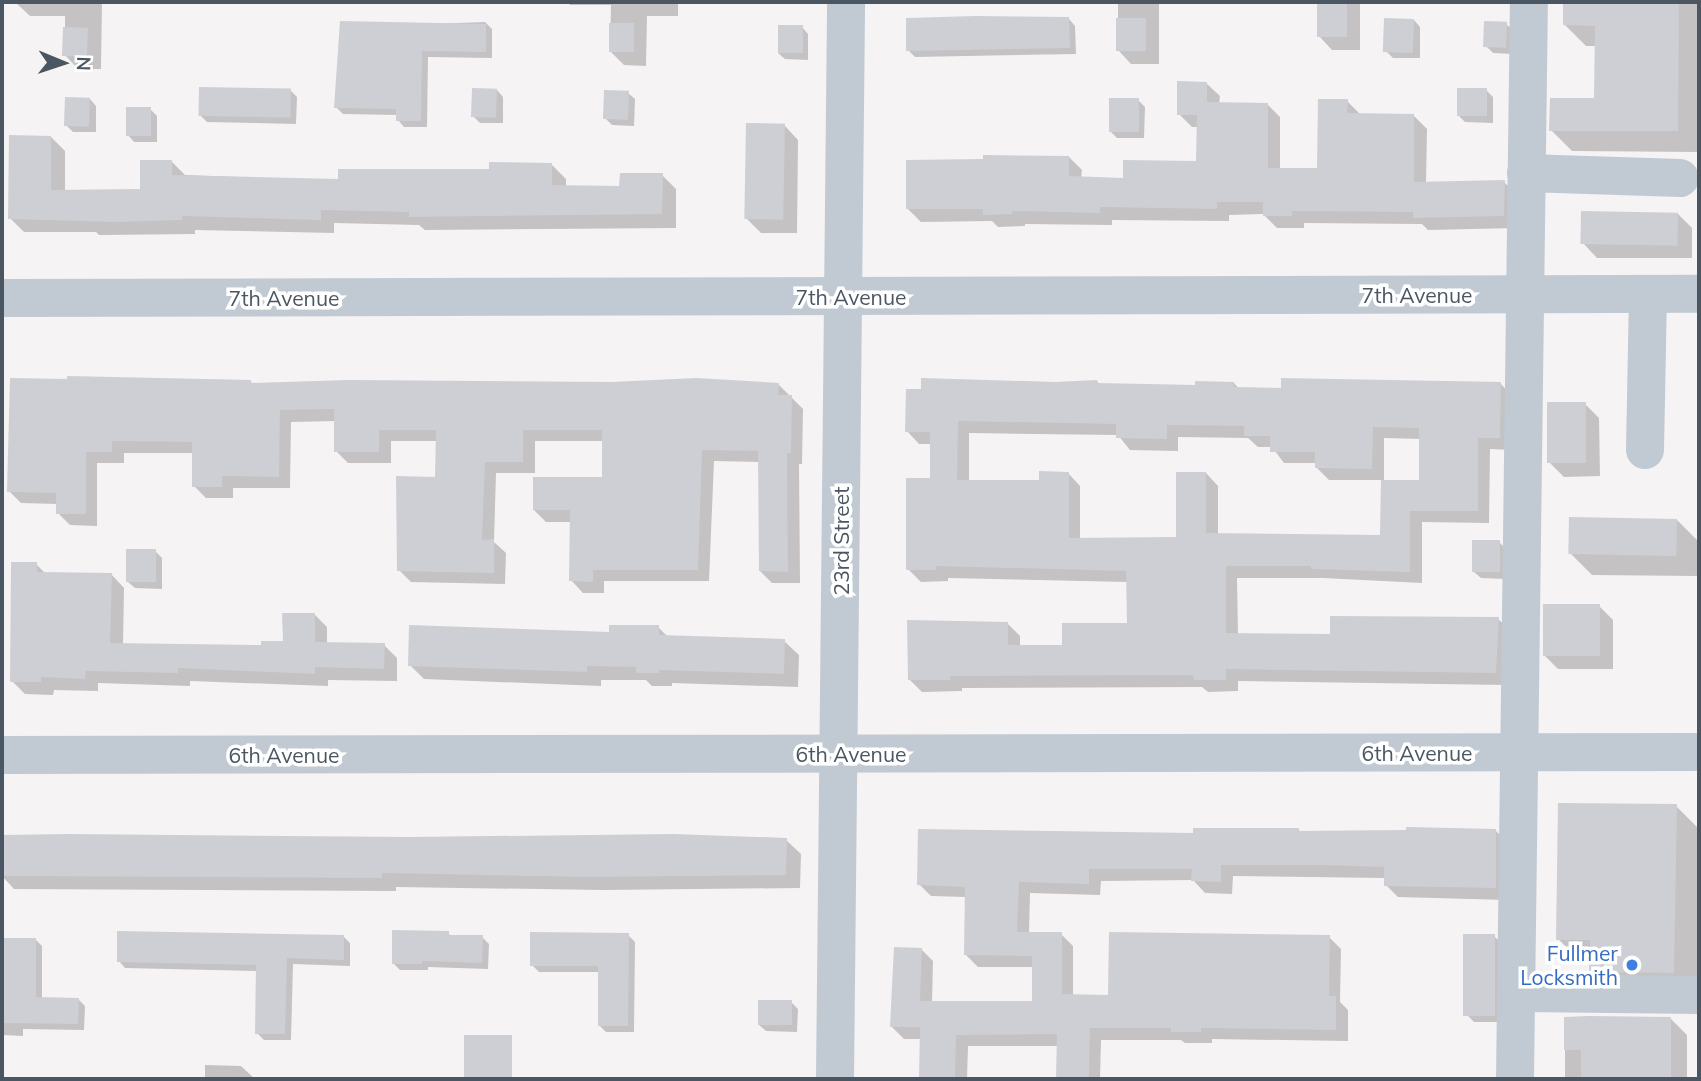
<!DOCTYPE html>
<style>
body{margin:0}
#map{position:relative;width:1701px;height:1081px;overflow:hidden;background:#f5f3f3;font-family:Mulish,sans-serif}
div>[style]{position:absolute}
.shadow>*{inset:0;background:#0003;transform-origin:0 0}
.building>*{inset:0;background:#cdcfd5;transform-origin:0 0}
.minor>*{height:38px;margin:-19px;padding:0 19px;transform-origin:19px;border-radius:19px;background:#c1cad2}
.dots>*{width:19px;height:19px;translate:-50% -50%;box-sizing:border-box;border:4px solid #fff;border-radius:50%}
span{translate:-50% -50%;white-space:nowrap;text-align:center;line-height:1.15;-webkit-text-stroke:7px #fff;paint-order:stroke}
.street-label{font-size:21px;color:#4a5661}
.shop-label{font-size:21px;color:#366cbe}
.right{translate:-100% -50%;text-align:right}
.frame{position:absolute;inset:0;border:4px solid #4a5661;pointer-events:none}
.north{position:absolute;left:28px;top:28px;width:70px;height:70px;-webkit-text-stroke:5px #fff;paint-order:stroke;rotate:92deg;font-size:19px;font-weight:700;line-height:28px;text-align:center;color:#4a5661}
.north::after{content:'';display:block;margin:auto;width:24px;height:32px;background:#4a5661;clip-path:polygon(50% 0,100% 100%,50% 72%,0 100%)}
</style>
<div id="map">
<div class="shadow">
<div style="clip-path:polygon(102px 2px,101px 69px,78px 69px,65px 55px,65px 16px,30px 16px,16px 3px,129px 2px)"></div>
<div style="clip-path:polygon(567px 2px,678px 2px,678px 16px,647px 16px,646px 66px,624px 65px,610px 51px,611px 5px,570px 5px)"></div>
<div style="clip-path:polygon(1118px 2px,1159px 2px,1159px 64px,1131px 64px,1118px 50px)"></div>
<div style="clip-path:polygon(1319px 2px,1360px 2px,1360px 50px,1332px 50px,1319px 36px)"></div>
<div style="clip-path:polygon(1431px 2px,1460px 2px,1460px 3px,1434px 4px)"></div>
<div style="clip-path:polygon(1565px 2px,1699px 2px,1699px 152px,1572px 151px,1551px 130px,1596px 100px,1596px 46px,1586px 46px,1565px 25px)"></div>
<div style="clip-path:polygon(1069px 19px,1075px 26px,1076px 54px,915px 57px,908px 50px)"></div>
<div style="clip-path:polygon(1414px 20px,1420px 27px,1420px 58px,1393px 58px,1386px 51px)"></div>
<div style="clip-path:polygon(485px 22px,492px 29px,492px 58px,428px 57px,427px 127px,404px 127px,398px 120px,398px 115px,343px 114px,336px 107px,404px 25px)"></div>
<div style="clip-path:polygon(1506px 24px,1513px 30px,1513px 54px,1493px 53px,1486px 46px)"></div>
<div style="clip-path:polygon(802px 27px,808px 34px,808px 60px,785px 59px,778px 53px)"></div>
<div style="clip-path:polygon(1207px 84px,1220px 96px,1219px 104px,1267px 104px,1280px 117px,1280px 170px,1318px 170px,1347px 101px,1360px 114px,1414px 116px,1427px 129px,1426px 183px,1504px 182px,1517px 195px,1517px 228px,1428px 230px,1422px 224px,1304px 223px,1304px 228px,1277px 228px,1263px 214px,1229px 215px,1229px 221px,1112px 220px,1112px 225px,1025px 224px,1025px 226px,998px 227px,992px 221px,921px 222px,908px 209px,1069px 157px,1082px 170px,1081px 178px,1125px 179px,1198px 163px,1198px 127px,1192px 127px,1179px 114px)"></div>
<div style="clip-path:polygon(497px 90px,503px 97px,503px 123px,480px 123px,473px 116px)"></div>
<div style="clip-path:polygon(1486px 90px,1493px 97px,1493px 123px,1465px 122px,1458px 115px)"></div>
<div style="clip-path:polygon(291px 91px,297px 97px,296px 124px,207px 122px,200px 115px)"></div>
<div style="clip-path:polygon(628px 93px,635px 99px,634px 126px,612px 125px,605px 118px)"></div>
<div style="clip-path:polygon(90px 99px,96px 106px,96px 132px,73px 132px,66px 125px)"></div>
<div style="clip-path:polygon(1138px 100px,1145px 107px,1144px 138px,1117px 138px,1110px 131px)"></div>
<div style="clip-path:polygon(150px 109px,157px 116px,157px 142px,134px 142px,128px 135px)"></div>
<div style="clip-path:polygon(784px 125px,798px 140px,797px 233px,761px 233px,747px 219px)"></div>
<div style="clip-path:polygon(51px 137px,65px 151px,65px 191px,142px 190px,171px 161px,185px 175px,340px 181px,552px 165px,566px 179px,566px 187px,621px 188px,662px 175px,676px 189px,676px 228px,425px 230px,419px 225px,334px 223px,334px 233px,195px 230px,195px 234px,99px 235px,96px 232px,24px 232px,10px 218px)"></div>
<div style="clip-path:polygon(1678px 214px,1692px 228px,1692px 258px,1597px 258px,1583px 243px)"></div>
<div style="clip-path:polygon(108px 378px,251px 382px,253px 385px,778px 384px,803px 409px,802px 464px,799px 464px,800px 583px,772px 583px,760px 571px,760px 462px,714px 461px,709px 581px,604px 581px,604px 593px,583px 593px,571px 580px,572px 522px,546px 522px,534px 510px,604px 478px,604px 441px,535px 441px,535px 473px,496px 473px,494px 542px,506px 553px,505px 584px,411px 582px,399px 570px,437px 479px,437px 441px,391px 441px,391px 463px,348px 463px,336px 451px,336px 421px,291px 422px,290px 488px,233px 488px,233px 498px,206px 498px,194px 486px,194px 453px,124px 453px,124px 463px,97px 463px,97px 526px,70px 525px,58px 513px,58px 504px,21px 503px,9px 491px,11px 380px)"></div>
<div style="clip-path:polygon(evenodd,1097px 381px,1100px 385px,1197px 387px,1234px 383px,1239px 389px,1500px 383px,1512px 396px,1512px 450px,1490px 449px,1489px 523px,1422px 522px,1422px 583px,1323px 578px,1237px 578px,1238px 635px,1332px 635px,1498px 619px,1511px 631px,1507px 685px,1238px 681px,1238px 691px,1208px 692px,1202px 687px,962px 688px,962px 691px,922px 692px,909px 679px,1008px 624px,1020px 636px,1020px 647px,1064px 647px,1128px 625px,1128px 582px,948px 578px,948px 581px,921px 582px,908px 569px,932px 480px,932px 444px,919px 444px,907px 431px,1055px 384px,1097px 381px,969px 433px,1118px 435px,1130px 450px,1178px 451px,1178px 437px,1248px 438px,1258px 447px,1272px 447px,1284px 463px,1317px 463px,1317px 468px,1329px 480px,1383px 480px,1382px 537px,1218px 535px,1218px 486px,1206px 473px,1178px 539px,1080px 539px,1080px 486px,1068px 473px,1041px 482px,969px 482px,969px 433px,1097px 381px,1384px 438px,1421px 439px,1420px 482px,1384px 481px,1384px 438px)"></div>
<div style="clip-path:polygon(1585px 404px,1599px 418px,1600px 476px,1564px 477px,1549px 462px)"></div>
<div style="clip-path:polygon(1677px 520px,1698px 541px,1697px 576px,1592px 575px,1571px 554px)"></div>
<div style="clip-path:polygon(1499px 542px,1506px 549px,1506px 579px,1481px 578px,1474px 572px)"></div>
<div style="clip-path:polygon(155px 551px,162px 558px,162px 589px,135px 588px,128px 582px)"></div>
<div style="clip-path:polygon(36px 564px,46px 574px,111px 574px,124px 588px,123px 645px,263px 646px,285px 643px,314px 614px,327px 627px,327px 644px,384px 645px,397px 658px,397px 681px,328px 680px,328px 686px,190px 681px,190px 686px,98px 683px,98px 691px,54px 690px,53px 695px,25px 694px,12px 681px)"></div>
<div style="clip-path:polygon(1599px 606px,1613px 620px,1613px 669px,1558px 669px,1544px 655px)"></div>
<div style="clip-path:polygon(658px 627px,669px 638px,784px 641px,799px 655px,798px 687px,672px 683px,672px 686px,652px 686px,646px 680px,601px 680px,601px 686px,424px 679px,410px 665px)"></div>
<div style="clip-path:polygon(1676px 806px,1699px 829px,1699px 998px,1617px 997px,1591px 971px,1591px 964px,1584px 964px,1558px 939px)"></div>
<div style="clip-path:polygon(1299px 830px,1301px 833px,1496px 831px,1508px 843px,1507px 900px,1398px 897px,1386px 885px,1386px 878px,1233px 876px,1232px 894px,1205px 893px,1193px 880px,1101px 881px,1100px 895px,1030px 893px,1029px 933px,1061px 934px,1073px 946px,1073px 996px,1110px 997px,1329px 937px,1341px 949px,1340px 1002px,1348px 1010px,1348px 1041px,1212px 1039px,1212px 1043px,1185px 1043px,1181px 1040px,1101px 1040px,1100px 1079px,1058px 1079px,1058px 1046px,968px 1046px,967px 1079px,921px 1079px,921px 1039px,904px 1039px,892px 1027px,921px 949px,933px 961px,932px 1003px,1032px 1004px,1034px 967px,978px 967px,966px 955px,966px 897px,931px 896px,919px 884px,1194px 835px)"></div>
<div style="clip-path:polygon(2px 836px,786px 840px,801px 854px,800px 888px,603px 890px,396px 887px,396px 891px,14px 889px,2px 876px)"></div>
<div style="clip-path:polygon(448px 933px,452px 937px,482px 937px,489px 944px,488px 969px,428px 967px,428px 970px,400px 970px,393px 963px)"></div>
<div style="clip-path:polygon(628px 935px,635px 942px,634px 1032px,606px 1032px,599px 1025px,600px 972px,539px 972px,532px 965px)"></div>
<div style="clip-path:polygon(343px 936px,350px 943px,350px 966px,293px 964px,291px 1040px,264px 1040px,257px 1033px,257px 971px,125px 968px,119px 961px)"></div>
<div style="clip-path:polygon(1494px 936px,1501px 943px,1500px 1022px,1474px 1022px,1467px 1015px)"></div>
<div style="clip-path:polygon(2px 939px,35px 939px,42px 946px,42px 999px,78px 999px,85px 1006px,84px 1030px,23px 1029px,23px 1036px,2px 1035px)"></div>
<div style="clip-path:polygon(791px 1002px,798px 1009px,797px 1032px,766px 1031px,759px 1025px)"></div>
<div style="clip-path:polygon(1670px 1018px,1687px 1035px,1687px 1079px,1565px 1079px,1565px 1019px)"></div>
<div style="clip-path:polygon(205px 1065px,241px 1066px,255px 1079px,205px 1079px)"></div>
<div style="left:755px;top:1078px;width:28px;height:1px"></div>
</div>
<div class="building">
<div style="clip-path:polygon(1563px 2px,1679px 2px,1678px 131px,1549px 131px,1550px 98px,1594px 98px,1595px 26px,1563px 25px)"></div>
<div style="left:1317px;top:4px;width:30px;height:33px"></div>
<div style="clip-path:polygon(976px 16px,1069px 17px,1070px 48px,906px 51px,906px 18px)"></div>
<div style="left:1116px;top:18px;width:30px;height:33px"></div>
<div style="left:1384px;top:18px;width:30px;height:34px;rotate:2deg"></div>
<div style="clip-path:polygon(340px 21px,486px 24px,486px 52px,422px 51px,421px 121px,396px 121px,396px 109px,334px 108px)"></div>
<div style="left:1484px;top:21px;width:23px;height:26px;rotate:2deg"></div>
<div style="left:609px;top:23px;width:25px;height:29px"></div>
<div style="left:778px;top:25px;width:25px;height:28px"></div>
<div style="left:63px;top:27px;width:25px;height:29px;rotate:2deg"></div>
<div style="clip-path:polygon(1177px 81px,1207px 82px,1207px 102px,1268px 103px,1268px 168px,1317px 168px,1318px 99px,1348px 99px,1347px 113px,1414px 114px,1414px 182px,1505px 180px,1504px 216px,1413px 218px,1413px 212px,1292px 211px,1292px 216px,1263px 216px,1263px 202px,1217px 202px,1217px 209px,1100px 207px,1100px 213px,1012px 211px,1013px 214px,983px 215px,983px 209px,906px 209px,906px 160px,983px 159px,983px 155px,1069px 156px,1069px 176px,1123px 178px,1123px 160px,1196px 161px,1197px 115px,1177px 115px)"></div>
<div style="left:199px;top:87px;width:92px;height:29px;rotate:1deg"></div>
<div style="left:472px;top:88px;width:25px;height:29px;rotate:2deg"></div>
<div style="left:1457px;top:88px;width:30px;height:28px"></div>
<div style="left:604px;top:90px;width:25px;height:29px;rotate:2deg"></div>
<div style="left:65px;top:97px;width:25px;height:29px;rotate:2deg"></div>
<div style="left:1109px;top:98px;width:30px;height:34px"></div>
<div style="left:126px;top:107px;width:25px;height:29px"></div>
<div style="left:746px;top:123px;width:39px;height:96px;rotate:1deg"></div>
<div style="clip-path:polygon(9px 135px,51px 136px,51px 190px,140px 189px,140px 160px,172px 160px,172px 175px,338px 179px,338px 169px,489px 169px,489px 162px,552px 163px,552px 185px,619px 186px,620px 173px,663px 173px,662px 214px,409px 217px,409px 212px,321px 210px,321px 220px,182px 216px,182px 220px,117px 222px,8px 219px)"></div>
<div style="left:1581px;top:211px;width:97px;height:33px;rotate:1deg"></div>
<div style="clip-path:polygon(67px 376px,251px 380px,251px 383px,349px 380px,612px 382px,696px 378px,779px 383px,778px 395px,792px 395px,791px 453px,787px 453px,788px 572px,759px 571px,758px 451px,702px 450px,698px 570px,593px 570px,593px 582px,569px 581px,570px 510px,533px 510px,533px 477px,602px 477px,602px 430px,523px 430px,523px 462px,485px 462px,482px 540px,494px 539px,494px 573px,397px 571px,396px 476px,435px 477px,436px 430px,379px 430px,379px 452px,334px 452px,334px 409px,280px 410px,279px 477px,222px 476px,222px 487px,192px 487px,192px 442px,112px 441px,112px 452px,86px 452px,86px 514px,56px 514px,56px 493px,7px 492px,10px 378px,67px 379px)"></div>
<div style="clip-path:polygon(evenodd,921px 378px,1055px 382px,1097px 380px,1097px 383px,1195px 385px,1195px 381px,1234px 382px,1234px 387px,1281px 388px,1281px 378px,1501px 382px,1500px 438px,1478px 438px,1478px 511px,1410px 511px,1410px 572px,1311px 569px,1311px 566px,1226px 566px,1226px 633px,1330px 634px,1330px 616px,1499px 617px,1496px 673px,1226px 669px,1226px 680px,1194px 680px,1193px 675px,950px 676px,950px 680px,908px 680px,907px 620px,1008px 622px,1008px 645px,1062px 645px,1062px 623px,1127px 623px,1126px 571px,936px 566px,936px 570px,906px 570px,906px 478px,930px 478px,930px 432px,905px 432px,906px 389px,921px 389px,921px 378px,958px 421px,1116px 424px,1116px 438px,1167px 439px,1167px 425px,1244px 426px,1244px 436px,1270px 436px,1270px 452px,1315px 452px,1315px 468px,1372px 469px,1373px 427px,1419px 428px,1419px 480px,1381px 480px,1380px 535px,1206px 533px,1206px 472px,1176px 472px,1176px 537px,1069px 538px,1069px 472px,1039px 471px,1039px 480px,957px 480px,958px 421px)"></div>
<div style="left:1547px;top:402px;width:39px;height:61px"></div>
<div style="left:1569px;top:517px;width:108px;height:37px;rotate:1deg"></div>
<div style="left:1472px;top:540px;width:28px;height:32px"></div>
<div style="left:126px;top:549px;width:30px;height:33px"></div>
<div style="clip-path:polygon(11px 562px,37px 562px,37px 572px,112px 573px,110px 643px,261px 645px,261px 641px,283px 641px,282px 613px,315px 613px,315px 642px,385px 643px,384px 669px,315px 667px,315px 674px,178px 668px,178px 673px,86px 671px,85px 679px,41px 677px,41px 682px,10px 682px)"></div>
<div style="left:1543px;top:604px;width:57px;height:52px"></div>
<div style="clip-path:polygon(409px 625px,609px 632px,609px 625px,659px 625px,659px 635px,785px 639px,784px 674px,659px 670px,659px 673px,636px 673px,636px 667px,587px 666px,587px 672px,408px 666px)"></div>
<div style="clip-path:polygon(1558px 803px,1677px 804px,1674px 973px,1589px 972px,1590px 940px,1556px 940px)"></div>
<div style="clip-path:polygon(1406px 827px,1496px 829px,1496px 888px,1384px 886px,1384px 867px,1320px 865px,1221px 865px,1221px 882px,1191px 881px,1192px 869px,1089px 869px,1089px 884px,1019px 882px,1017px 932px,1062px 932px,1062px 994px,1108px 995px,1109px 932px,1330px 935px,1329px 996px,1336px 996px,1336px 1030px,1201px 1028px,1201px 1032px,1171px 1032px,1171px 1028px,1090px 1028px,1089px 1079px,1056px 1079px,1057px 1034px,956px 1035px,955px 1079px,919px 1079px,920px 1027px,890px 1027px,894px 947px,922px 948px,920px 1001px,1032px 1001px,1032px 956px,964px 955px,965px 887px,917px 885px,918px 829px,1193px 833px,1193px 828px,1299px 828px,1299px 831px,1406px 830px)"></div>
<div style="clip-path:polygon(69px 834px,409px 837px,674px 834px,787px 838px,786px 875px,588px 877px,382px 873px,382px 878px,2px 876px,2px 835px)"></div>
<div style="clip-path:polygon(392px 930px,449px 931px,449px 935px,483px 935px,482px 963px,422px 961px,422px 964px,392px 964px)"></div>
<div style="clip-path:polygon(117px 931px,344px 935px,344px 960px,287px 958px,285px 1034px,255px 1034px,256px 965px,117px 962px)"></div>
<div style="clip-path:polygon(530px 932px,629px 933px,628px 1026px,598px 1026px,598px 966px,530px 966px)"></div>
<div style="left:1463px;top:934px;width:32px;height:82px"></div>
<div style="clip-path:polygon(2px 938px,36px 938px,36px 997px,79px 998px,78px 1024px,2px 1023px)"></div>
<div style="left:758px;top:1000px;width:34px;height:25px"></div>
<div style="clip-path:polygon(1589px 1016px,1671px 1017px,1671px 1079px,1581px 1078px,1581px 1050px,1564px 1050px,1564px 1017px)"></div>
<div style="left:464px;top:1035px;width:48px;height:44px"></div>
</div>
<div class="minor">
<div style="left:1526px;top:173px;width:154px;rotate:1.9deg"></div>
<div style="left:2px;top:298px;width:1697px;rotate:-0.14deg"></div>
<div style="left:1645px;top:450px;width:156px;rotate:-88.9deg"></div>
<div style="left:2px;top:755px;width:1697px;rotate:-0.1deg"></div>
<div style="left:1516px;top:993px;width:183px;rotate:0.6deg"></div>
<div style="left:835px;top:1079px;width:1077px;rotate:-89.41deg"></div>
<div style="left:1515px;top:1079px;width:1077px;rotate:-89.26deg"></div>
</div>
<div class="dots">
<div style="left:1632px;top:965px;background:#3f7fe0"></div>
</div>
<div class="street-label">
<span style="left:1417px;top:295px">7th Avenue</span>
<span style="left:851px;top:297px">7th Avenue</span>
<span style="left:284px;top:298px">7th Avenue</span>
<span style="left:841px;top:541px;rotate:-90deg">23rd Street</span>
<span style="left:1417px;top:753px">6th Avenue</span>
<span style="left:851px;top:754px">6th Avenue</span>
<span style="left:284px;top:755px">6th Avenue</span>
</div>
<div class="shop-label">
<span class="right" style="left:1618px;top:965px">Fullmer<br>Locksmith</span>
</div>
<div class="frame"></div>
<div class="north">N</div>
</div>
